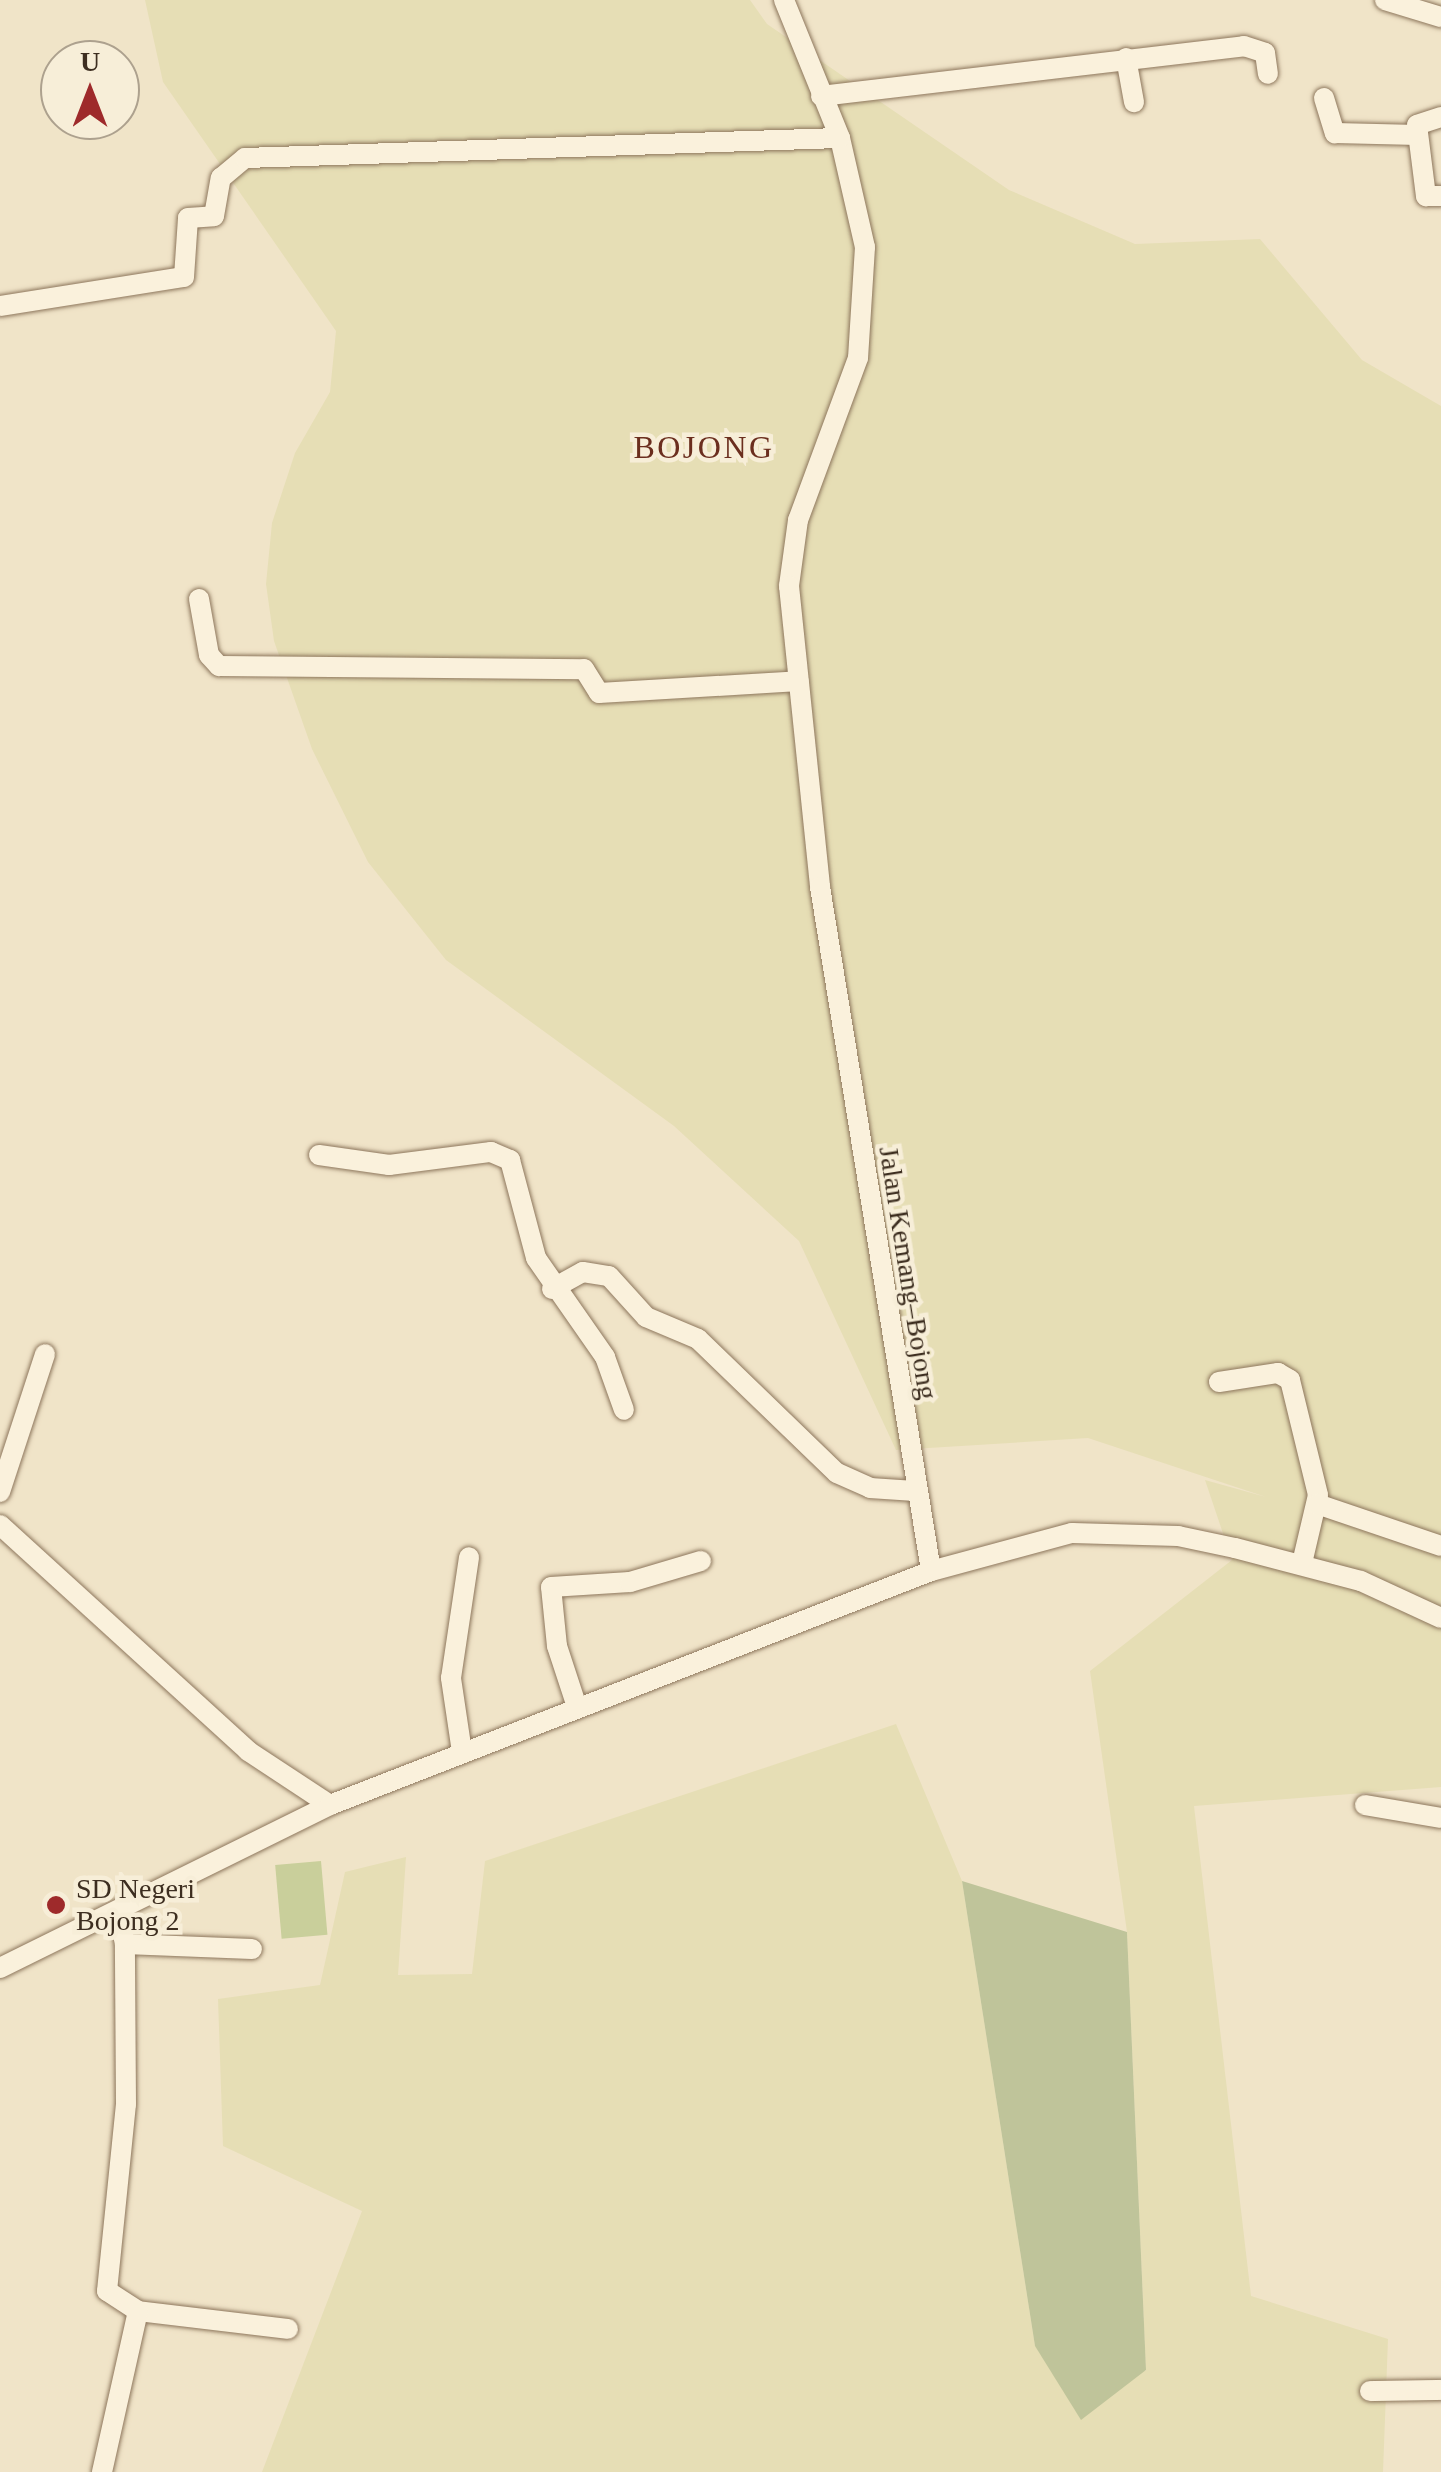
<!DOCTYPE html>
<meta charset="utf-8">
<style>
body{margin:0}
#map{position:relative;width:1441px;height:2472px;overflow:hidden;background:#f0e4c8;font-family:"Times New Roman",serif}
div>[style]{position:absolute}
.farmland>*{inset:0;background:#e6deb5}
.green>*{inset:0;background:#c9cf9b;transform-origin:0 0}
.cemetery>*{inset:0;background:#bfc49a}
.roads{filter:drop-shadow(0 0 2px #8d765c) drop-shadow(0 0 2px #8d765c)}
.minor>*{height:20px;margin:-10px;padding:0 10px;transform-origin:10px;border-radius:10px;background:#faf1dc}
.dots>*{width:28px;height:28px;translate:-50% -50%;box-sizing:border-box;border:5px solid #f7eed8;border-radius:50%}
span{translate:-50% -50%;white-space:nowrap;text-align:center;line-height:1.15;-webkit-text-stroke:9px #f7eed8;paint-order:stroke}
.street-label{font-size:28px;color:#3d2e20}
.poi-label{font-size:28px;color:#3d2e20}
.left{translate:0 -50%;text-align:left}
.quarter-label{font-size:32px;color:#6b2e1e;letter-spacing:2.5px}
.north{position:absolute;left:40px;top:40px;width:100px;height:100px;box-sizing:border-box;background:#f7eed8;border:2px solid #ada18e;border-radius:50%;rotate:0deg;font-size:28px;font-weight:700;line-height:40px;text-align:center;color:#3d2e20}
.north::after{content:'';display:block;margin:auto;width:35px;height:45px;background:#9e2a2b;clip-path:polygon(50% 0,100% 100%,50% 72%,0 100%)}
</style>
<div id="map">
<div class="farmland">
<div style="clip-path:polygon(145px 0,750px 0,767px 24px,1009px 190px,1135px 244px,1260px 239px,1362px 360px,1441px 406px,1441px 1787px,1194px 1806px,1251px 2296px,1388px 2339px,1383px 2472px,262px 2472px,362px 2211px,223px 2146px,218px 1999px,320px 1985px,345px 1872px,406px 1857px,398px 1975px,472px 1974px,485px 1861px,896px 1724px,962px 1881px,1035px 2346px,1146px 2371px,1127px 1932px,1090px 1671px,1232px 1560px,1205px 1480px,1266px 1497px,1088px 1438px,896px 1450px,799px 1241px,674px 1126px,446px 960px,368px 862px,312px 749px,274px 641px,266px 584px,272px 523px,295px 453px,330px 392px,336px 331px,163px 82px)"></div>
</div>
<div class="green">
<div style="left:321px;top:1861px;width:74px;height:46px;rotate:85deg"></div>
</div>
<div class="cemetery">
<div style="clip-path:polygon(962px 1881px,1127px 1932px,1146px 2370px,1081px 2420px,1035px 2346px)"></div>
</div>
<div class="roads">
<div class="minor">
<div style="left:784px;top:0;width:149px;rotate:67.9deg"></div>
<div style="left:840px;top:138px;width:112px;rotate:77.1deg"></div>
<div style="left:865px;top:247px;width:111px;rotate:93.6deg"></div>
<div style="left:858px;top:358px;width:173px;rotate:110.3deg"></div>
<div style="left:798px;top:520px;width:67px;rotate:97.8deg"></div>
<div style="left:789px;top:586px;width:303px;rotate:84.1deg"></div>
<div style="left:820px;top:887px;width:693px;rotate:80.78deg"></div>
<div style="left:1385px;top:0;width:59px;rotate:16.9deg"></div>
<div style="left:1126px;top:58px;width:45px;rotate:79.7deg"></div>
<div style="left:821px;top:96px;width:426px;rotate:-6.7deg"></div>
<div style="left:1244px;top:46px;width:22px;rotate:18deg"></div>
<div style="left:1265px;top:53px;width:21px;rotate:82deg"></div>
<div style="left:1324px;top:98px;width:37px;rotate:73deg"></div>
<div style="left:1335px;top:133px;width:83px;rotate:1.4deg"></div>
<div style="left:1441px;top:117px;width:25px;rotate:162deg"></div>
<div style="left:1417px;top:125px;width:72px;rotate:82.8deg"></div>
<div style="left:1426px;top:196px;width:15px"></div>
<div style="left:0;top:306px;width:186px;rotate:-9deg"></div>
<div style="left:184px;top:277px;width:59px;rotate:-86.1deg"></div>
<div style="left:188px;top:218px;width:26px;rotate:-4deg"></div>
<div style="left:214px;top:216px;width:39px;rotate:-80deg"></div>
<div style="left:221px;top:178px;width:31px;rotate:-40deg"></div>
<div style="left:245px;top:158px;width:595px;rotate:-1.93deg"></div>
<div style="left:199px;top:599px;width:57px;rotate:79.9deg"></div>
<div style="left:209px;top:655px;width:15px;rotate:48deg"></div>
<div style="left:219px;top:666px;width:365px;rotate:0.5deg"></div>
<div style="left:584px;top:669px;width:28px;rotate:58deg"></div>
<div style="left:599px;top:693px;width:200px;rotate:-3.4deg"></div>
<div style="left:319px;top:1155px;width:71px;rotate:8.1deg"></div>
<div style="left:389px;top:1165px;width:103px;rotate:-7.3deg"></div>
<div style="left:491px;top:1152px;width:21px;rotate:23deg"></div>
<div style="left:510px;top:1160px;width:101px;rotate:75.1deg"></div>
<div style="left:536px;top:1258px;width:121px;rotate:55.1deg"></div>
<div style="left:605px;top:1357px;width:56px;rotate:70.3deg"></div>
<div style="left:552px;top:1289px;width:35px;rotate:-29deg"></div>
<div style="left:583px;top:1272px;width:26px;rotate:9deg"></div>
<div style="left:609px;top:1276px;width:55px;rotate:47.9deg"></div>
<div style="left:646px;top:1317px;width:56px;rotate:22.9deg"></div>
<div style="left:698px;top:1339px;width:193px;rotate:44deg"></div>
<div style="left:837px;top:1473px;width:36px;rotate:24deg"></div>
<div style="left:870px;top:1488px;width:45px;rotate:3.8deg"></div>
<div style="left:1219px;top:1382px;width:60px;rotate:-8.7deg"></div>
<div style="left:1278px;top:1373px;width:14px;rotate:30deg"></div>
<div style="left:1290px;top:1380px;width:118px;rotate:76.3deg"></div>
<div style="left:1318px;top:1495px;width:70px;rotate:103.2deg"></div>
<div style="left:0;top:1492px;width:145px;rotate:-71.9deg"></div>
<div style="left:1317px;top:1504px;width:131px;rotate:18.7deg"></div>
<div style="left:0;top:1525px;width:336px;rotate:42.3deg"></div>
<div style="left:248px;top:1751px;width:98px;rotate:33.4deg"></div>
<div style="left:577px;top:1707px;width:64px;rotate:-108.2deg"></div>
<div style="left:557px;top:1646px;width:59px;rotate:-95.8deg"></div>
<div style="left:551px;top:1587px;width:79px;rotate:-3.6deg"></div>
<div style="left:630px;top:1582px;width:74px;rotate:-16.5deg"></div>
<div style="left:462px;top:1752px;width:75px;rotate:-98.5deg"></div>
<div style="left:451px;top:1678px;width:122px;rotate:-81.5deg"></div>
<div style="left:1365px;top:1805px;width:77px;rotate:9.7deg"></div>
<div style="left:125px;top:1944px;width:127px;rotate:2.3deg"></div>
<div style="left:0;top:1968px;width:368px;rotate:-26.3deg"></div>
<div style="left:330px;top:1805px;width:645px;rotate:-21.27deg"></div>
<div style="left:931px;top:1571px;width:146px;rotate:-15.1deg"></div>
<div style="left:1072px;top:1533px;width:106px;rotate:1.6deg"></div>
<div style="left:1178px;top:1536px;width:58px;rotate:11.9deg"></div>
<div style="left:1235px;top:1548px;width:130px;rotate:14.7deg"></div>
<div style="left:1361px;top:1581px;width:88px;rotate:24.8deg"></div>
<div style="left:138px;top:2311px;width:151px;rotate:6.8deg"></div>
<div style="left:1370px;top:2391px;width:71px;rotate:-0.8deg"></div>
<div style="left:102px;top:2472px;width:165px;rotate:-77.4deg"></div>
<div style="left:138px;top:2311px;width:37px;rotate:-147deg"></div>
<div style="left:107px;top:2291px;width:188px;rotate:-84.2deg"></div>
<div style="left:126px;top:2104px;width:160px;rotate:-90.4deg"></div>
<div style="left:125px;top:1944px;width:34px;rotate:-102deg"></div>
</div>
</div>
<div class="dots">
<div style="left:56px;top:1905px;background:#9e2a2b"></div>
</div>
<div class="street-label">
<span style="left:908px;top:1273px;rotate:81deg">Jalan Kemang–Bojong</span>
</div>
<div class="poi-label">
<span class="left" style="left:76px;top:1905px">SD Negeri<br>Bojong 2</span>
</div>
<div class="quarter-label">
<span style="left:704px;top:447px">BOJONG</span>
</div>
<div class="north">U</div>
</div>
